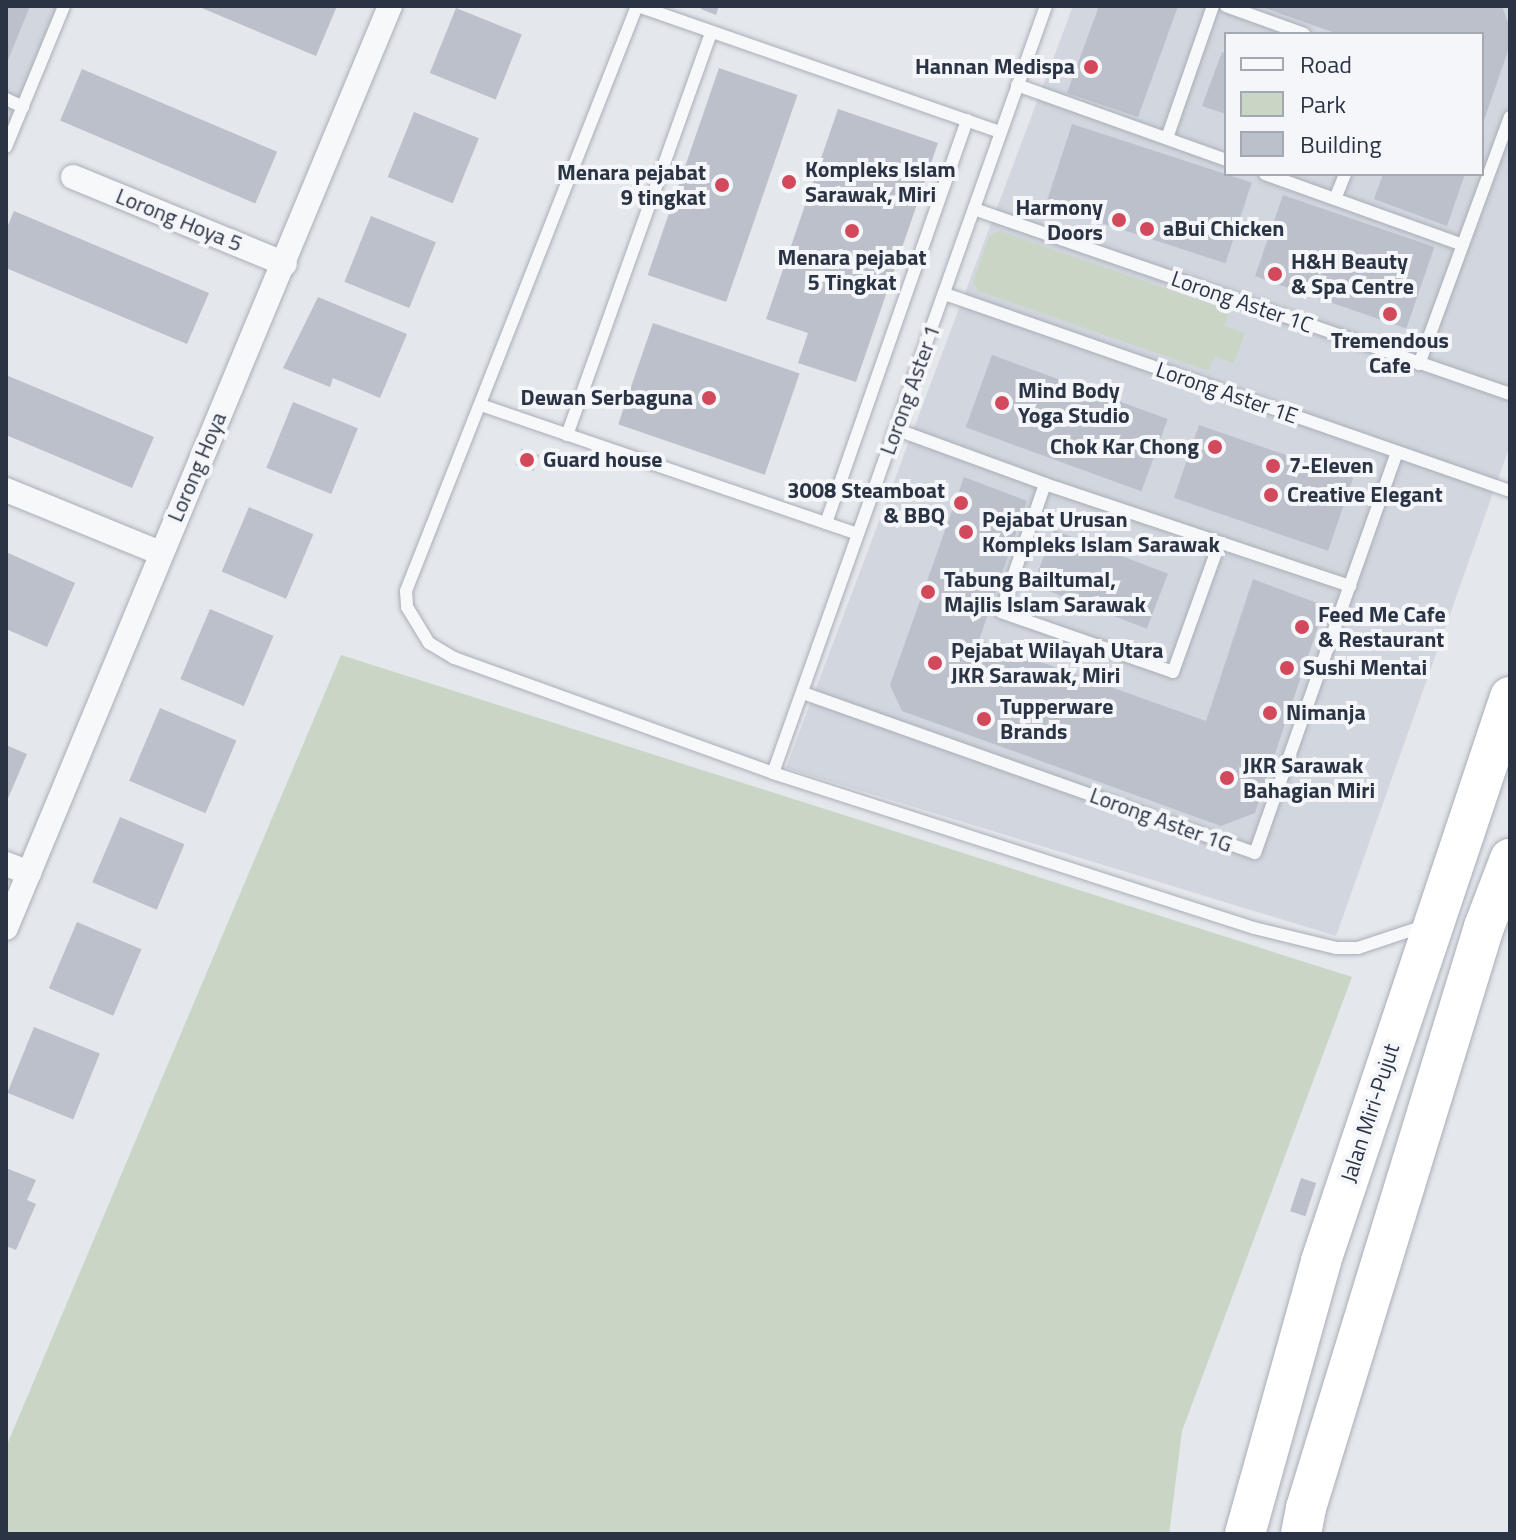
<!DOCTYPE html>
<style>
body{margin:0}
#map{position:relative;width:1516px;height:1540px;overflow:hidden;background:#e4e7ec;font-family:"Titillium Web",sans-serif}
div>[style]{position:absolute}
.built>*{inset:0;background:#d2d6de}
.green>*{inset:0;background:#c9d6c5}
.building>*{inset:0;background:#bbc0ca;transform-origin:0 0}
.roads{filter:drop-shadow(0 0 2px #a9aeb7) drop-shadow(0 0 2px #a9aeb7)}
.service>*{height:12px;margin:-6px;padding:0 6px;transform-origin:6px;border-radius:6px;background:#f7f8fa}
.minor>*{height:24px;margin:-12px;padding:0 12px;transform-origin:12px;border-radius:12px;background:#f7f8fa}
.trunk>*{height:40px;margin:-20px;padding:0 20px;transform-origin:20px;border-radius:20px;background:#fff}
.dots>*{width:22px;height:22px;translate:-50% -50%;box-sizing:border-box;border:4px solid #f4f6f9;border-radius:50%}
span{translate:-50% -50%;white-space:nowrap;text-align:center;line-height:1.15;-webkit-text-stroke:8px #f4f6f9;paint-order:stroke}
.poi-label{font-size:22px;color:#2b3445;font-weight:700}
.right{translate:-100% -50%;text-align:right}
.left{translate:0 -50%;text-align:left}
.street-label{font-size:22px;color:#2b3445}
.frame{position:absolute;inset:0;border:8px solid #2b3445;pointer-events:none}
.legend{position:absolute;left:1224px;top:32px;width:260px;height:144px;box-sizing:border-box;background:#f4f6f9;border:2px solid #a4a8b1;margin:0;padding:10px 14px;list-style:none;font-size:24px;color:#2b3445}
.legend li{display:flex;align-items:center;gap:16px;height:40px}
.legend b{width:40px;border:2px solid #a4a8b1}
</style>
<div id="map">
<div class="built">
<div style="clip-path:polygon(6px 6px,71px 6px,6px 160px)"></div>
<div style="clip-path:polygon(evenodd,1073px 6px,1510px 6px,1510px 445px,1336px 936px,786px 768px,1073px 6px,1226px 34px,1482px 34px,1482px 174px,1226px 174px,1226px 34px)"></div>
</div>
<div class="green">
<div style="clip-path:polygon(999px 231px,1230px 311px,1224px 326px,1245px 333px,1234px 363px,1214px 356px,1209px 371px,978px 291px,973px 283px,989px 237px)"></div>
<div style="clip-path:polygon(341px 655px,1352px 977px,1182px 1431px,1169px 1534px,6px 1534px,6px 1447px)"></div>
</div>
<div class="building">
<div style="clip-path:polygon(6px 6px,30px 6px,6px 65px)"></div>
<div style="clip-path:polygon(197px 6px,337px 6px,316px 56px)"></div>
<div style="clip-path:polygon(702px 6px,719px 6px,716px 15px,701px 9px)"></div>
<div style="clip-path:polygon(1099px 6px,1178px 6px,1138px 117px,1067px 93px)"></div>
<div style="clip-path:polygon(1259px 6px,1502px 6px,1510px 28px,1510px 45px,1482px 126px,1482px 34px,1338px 34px)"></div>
<div style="left:456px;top:8px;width:71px;height:70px;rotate:22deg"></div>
<div style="clip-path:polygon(1222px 52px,1226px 54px,1226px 114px,1202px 106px)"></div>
<div style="left:719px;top:68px;width:83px;height:219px;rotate:19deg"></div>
<div style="left:82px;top:69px;width:212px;height:56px;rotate:23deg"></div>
<div style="clip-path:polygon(838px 109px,938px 143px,856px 382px,798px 363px,808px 333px,766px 319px)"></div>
<div style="left:414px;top:112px;width:70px;height:70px;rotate:22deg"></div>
<div style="left:1072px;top:124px;width:189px;height:85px;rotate:18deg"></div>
<div style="clip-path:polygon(1383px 174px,1465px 174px,1447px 226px,1374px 199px)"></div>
<div style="left:1283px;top:195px;width:160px;height:86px;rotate:19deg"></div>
<div style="clip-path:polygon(14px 211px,209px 293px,187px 344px,6px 268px,6px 230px)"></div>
<div style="left:371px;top:216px;width:70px;height:71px;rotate:22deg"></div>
<div style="clip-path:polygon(318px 297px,407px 334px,380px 398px,333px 378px,330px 387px,283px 368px)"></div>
<div style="left:653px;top:323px;width:155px;height:107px;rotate:19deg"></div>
<div style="left:992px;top:355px;width:187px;height:77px;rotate:20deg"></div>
<div style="clip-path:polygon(6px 375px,154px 437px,132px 488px,6px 435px)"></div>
<div style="left:293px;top:402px;width:70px;height:71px;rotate:22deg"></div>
<div style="left:1199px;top:425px;width:163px;height:77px;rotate:19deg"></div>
<div style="left:521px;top:449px;width:19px;height:17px;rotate:18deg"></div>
<div style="clip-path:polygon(964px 477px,1027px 501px,979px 640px,1206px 721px,1253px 579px,1325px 606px,1255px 813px,1221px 826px,902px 711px,890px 685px)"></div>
<div style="left:249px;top:507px;width:70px;height:70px;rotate:23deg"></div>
<div style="left:1054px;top:530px;width:122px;height:59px;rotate:21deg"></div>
<div style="clip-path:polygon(6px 552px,75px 583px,47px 647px,6px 629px)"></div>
<div style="left:210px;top:609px;width:69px;height:76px;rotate:23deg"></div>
<div style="left:160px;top:708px;width:83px;height:79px;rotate:23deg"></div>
<div style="clip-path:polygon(6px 745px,27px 754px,6px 803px)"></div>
<div style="left:120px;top:817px;width:70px;height:71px;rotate:23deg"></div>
<div style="left:77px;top:922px;width:70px;height:72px;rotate:23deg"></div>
<div style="left:34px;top:1027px;width:71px;height:71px;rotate:22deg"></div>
<div style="clip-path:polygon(6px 1168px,36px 1180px,27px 1200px,36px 1204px,16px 1250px,6px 1246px)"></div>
<div style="left:1301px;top:1178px;width:16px;height:35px;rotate:18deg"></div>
</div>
<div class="roads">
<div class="service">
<div style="left:637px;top:6px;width:629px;rotate:111.55deg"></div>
<div style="left:406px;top:591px;width:16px;rotate:86deg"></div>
<div style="left:407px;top:607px;width:42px;rotate:58.6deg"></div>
<div style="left:429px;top:643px;width:29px;rotate:31deg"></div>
<div style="left:454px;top:658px;width:339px;rotate:19.8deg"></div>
<div style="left:773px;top:773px;width:505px;rotate:17.86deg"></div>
<div style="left:1254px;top:928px;width:84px;rotate:13.7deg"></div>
<div style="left:1336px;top:948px;width:22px"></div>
<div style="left:1358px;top:948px;width:70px;rotate:-18.4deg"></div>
<div style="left:638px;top:6px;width:383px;rotate:19.2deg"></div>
<div style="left:1226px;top:6px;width:83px;rotate:19.7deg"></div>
<div style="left:1017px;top:85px;width:222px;rotate:19.7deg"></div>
<div style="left:6px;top:99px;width:19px;rotate:25deg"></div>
<div style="left:1167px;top:138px;width:140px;rotate:-70.8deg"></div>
<div style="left:6px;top:147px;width:152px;rotate:-67.6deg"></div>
<div style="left:1265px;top:174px;width:210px;rotate:19.7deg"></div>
<div style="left:1335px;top:199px;width:27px;rotate:-68deg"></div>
<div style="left:974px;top:209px;width:567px;rotate:19.04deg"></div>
<div style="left:945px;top:294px;width:598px;rotate:19.22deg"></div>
<div style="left:1419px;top:364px;width:263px;rotate:-69.8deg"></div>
<div style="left:481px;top:405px;width:398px;rotate:18.9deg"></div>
<div style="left:895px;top:429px;width:160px;rotate:20.1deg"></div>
<div style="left:1045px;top:484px;width:322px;rotate:18.5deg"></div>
<div style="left:567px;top:435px;width:428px;rotate:-70.3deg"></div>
<div style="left:1045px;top:484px;width:135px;rotate:109deg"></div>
<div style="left:1001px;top:612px;width:182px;rotate:19.2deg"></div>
<div style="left:1173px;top:672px;width:136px;rotate:-70.2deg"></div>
<div style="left:826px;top:523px;width:427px;rotate:-70.7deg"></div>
<div style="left:803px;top:693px;width:479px;rotate:19.5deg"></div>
<div style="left:1255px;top:853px;width:424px;rotate:-70.5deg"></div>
<div style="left:773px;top:773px;width:814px;rotate:-70.41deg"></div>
</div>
<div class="minor">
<div style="left:73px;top:177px;width:229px;rotate:22.3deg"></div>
<div style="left:6px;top:490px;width:166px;rotate:22.2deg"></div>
<div style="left:6px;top:864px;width:25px;rotate:21deg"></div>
<div style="left:6px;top:928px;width:999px;rotate:-67.39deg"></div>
</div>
<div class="trunk">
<div style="left:1245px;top:1534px;width:283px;rotate:-74.4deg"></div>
<div style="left:1321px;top:1261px;width:595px;rotate:-71.47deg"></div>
<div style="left:1301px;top:1534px;width:26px;rotate:-79deg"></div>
<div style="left:1306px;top:1508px;width:608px;rotate:-72.97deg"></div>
<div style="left:1484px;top:927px;width:73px;rotate:-69.1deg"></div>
</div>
</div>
<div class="dots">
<div style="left:1091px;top:67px;background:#d1495b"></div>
<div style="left:789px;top:182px;background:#d1495b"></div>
<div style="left:722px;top:185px;background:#d1495b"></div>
<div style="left:1119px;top:220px;background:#d1495b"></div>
<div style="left:1147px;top:229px;background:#d1495b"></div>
<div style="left:852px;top:231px;background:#d1495b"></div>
<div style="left:1275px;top:274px;background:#d1495b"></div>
<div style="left:1390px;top:314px;background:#d1495b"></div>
<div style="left:709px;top:398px;background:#d1495b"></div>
<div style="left:1002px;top:403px;background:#d1495b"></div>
<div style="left:1215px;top:447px;background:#d1495b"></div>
<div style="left:527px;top:460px;background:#d1495b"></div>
<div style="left:1273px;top:466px;background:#d1495b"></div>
<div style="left:1271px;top:495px;background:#d1495b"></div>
<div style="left:961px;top:503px;background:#d1495b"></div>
<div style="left:966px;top:532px;background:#d1495b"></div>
<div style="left:928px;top:592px;background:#d1495b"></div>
<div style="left:1302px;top:627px;background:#d1495b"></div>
<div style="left:935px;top:663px;background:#d1495b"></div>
<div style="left:1287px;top:668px;background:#d1495b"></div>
<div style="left:1270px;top:713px;background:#d1495b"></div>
<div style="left:984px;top:719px;background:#d1495b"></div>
<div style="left:1227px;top:778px;background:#d1495b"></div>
</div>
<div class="poi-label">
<span class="right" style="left:1075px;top:67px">Hannan Medispa</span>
<span class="left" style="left:805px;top:182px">Kompleks Islam<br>Sarawak, Miri</span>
<span class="right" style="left:706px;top:185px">Menara pejabat<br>9 tingkat</span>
<span class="right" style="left:1103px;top:220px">Harmony<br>Doors</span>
<span class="left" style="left:1163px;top:229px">aBui Chicken</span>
<span style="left:852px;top:270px">Menara pejabat<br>5 Tingkat</span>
<span class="left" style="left:1291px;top:274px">H&amp;H Beauty<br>&amp; Spa Centre</span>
<span style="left:1390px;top:353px">Tremendous<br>Cafe</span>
<span class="left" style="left:1018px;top:403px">Mind Body<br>Yoga Studio</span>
<span class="right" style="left:693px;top:398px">Dewan Serbaguna</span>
<span class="right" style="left:1199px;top:447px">Chok Kar Chong</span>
<span class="left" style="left:543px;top:460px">Guard house</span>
<span class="left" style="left:1289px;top:466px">7-Eleven</span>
<span class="right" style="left:945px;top:503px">3008 Steamboat<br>&amp; BBQ</span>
<span class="left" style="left:1287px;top:495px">Creative Elegant</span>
<span class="left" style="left:982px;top:532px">Pejabat Urusan<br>Kompleks Islam Sarawak</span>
<span class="left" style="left:944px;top:592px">Tabung Bailtumal,<br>Majlis Islam Sarawak</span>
<span class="left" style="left:1318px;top:627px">Feed Me Cafe<br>&amp; Restaurant</span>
<span class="left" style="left:951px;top:663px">Pejabat Wilayah Utara<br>JKR Sarawak, Miri</span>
<span class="left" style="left:1303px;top:668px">Sushi Mentai</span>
<span class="left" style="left:1000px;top:719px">Tupperware<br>Brands</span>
<span class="left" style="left:1286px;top:713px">Nimanja</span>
<span class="left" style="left:1243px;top:778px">JKR Sarawak<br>Bahagian Miri</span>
</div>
<div class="street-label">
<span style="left:179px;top:220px;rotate:22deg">Lorong Hoya 5</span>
<span style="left:1242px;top:302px;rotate:19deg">Lorong Aster 1C</span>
<span style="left:910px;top:390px;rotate:-70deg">Lorong Aster 1</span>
<span style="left:1227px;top:393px;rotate:19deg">Lorong Aster 1E</span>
<span style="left:197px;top:467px;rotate:-67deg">Lorong Hoya</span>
<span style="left:1161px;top:820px;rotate:20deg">Lorong Aster 1G</span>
<span style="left:1370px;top:1113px;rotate:-72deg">Jalan Miri-Pujut</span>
</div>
<div class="frame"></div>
<ul class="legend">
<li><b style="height:10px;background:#f7f8fa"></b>Road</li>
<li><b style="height:22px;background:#c9d6c5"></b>Park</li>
<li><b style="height:22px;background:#bbc0ca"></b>Building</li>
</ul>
</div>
